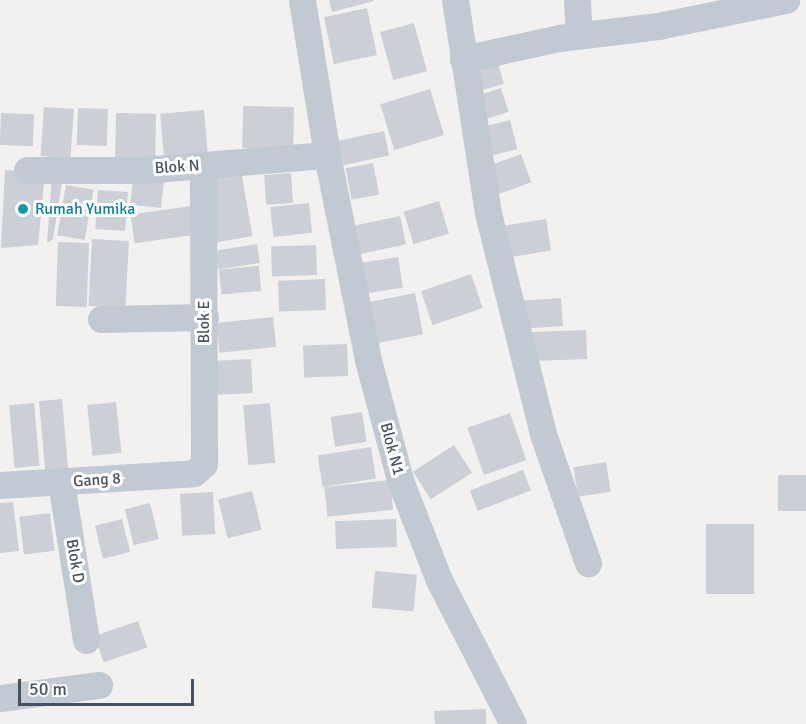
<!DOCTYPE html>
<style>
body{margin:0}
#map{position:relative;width:806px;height:724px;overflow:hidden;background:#f3f1f0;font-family:Signika,sans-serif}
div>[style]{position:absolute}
.building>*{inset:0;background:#cccfd6;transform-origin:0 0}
.street>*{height:27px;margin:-13.5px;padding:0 13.5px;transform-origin:13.5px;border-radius:13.5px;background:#c1c9d3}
.dots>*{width:16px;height:16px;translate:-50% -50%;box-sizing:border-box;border:3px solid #fff;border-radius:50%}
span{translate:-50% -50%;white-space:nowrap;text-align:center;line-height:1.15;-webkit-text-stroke:6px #fff;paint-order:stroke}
.street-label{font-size:16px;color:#47515f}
.culture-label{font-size:16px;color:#0d838f}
.left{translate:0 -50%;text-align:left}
.scale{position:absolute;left:18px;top:679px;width:176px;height:27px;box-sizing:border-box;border:3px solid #47515f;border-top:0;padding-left:8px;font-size:18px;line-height:21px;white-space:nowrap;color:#47515f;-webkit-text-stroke:4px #fff;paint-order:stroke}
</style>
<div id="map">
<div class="building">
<div style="clip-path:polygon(329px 0,374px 0,374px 1px,332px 12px)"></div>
<div style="left:367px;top:8px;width:48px;height:44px;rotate:78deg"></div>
<div style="left:414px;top:23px;width:50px;height:35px;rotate:75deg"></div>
<div style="left:496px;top:56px;width:29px;height:29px;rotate:74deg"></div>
<div style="left:501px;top:88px;width:25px;height:26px;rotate:72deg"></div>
<div style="left:430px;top:89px;width:48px;height:52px;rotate:73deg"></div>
<div style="left:243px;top:106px;width:51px;height:42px;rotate:1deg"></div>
<div style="left:44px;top:107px;width:30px;height:49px;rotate:4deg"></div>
<div style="left:78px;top:108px;width:30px;height:37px;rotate:2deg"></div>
<div style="left:204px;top:110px;width:45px;height:44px;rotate:85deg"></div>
<div style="left:1px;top:113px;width:33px;height:32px;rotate:2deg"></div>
<div style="left:116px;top:113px;width:40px;height:44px;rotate:1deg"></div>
<div style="left:510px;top:120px;width:30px;height:33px;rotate:76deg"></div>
<div style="left:384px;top:131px;width:25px;height:49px;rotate:78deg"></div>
<div style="left:521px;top:154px;width:30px;height:40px;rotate:70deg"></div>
<div style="left:373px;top:163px;width:32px;height:28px;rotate:79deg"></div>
<div style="clip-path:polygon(5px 170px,45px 173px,38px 245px,1px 248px)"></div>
<div style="left:241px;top:171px;width:66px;height:36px;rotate:80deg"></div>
<div style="left:291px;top:173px;width:30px;height:27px;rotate:86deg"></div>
<div style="clip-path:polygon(52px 176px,63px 177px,53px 239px,47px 243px)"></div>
<div style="left:133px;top:178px;width:31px;height:27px;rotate:6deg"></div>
<div style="left:66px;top:185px;width:28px;height:51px;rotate:10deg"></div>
<div style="left:98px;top:190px;width:30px;height:39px;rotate:4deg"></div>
<div style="left:439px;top:201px;width:34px;height:37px;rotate:73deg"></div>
<div style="left:309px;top:203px;width:30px;height:39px;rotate:84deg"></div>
<div style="left:191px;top:206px;width:29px;height:61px;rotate:82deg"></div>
<div style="left:400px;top:216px;width:29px;height:57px;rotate:78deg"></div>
<div style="left:546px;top:219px;width:32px;height:46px;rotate:81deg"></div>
<div style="left:92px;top:239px;width:37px;height:67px;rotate:3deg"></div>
<div style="left:58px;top:242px;width:31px;height:64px;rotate:2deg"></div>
<div style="left:257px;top:244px;width:19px;height:43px;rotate:81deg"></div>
<div style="left:316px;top:245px;width:30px;height:45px;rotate:88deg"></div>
<div style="left:398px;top:257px;width:31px;height:45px;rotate:81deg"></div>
<div style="left:259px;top:266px;width:25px;height:40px;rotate:85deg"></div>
<div style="left:471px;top:274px;width:36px;height:53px;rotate:71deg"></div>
<div style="left:325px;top:279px;width:31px;height:47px;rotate:88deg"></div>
<div style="left:415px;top:293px;width:42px;height:56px;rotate:79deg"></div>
<div style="left:561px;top:298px;width:28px;height:41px;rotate:86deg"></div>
<div style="left:273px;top:317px;width:30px;height:57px;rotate:84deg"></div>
<div style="left:586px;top:330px;width:29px;height:55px;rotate:88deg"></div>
<div style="left:347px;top:344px;width:32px;height:44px;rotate:88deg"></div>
<div style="left:251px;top:359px;width:34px;height:43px;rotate:87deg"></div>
<div style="left:62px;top:399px;width:70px;height:23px;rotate:85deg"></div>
<div style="left:116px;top:402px;width:51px;height:29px;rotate:84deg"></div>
<div style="left:34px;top:403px;width:63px;height:25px;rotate:85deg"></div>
<div style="left:270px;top:403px;width:60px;height:27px;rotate:85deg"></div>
<div style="left:362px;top:412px;width:30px;height:32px;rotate:81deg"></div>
<div style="left:510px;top:413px;width:50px;height:45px;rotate:71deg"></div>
<div style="left:454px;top:445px;width:33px;height:49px;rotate:57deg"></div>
<div style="left:371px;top:447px;width:32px;height:54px;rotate:81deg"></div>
<div style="left:606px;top:462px;width:30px;height:33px;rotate:81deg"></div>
<div style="left:523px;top:470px;width:22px;height:57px;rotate:69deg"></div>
<div style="left:778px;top:475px;width:28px;height:36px"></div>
<div style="left:390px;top:480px;width:30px;height:66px;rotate:84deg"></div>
<div style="left:252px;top:491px;width:40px;height:35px;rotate:76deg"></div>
<div style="left:213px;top:492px;width:42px;height:33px;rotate:87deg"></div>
<div style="clip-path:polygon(13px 502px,19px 551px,0 553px,0 503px)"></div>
<div style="left:150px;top:503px;width:37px;height:26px;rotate:76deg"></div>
<div style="left:50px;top:513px;width:38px;height:31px;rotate:83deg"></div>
<div style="left:122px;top:519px;width:34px;height:28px;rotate:76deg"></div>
<div style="left:396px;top:519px;width:28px;height:61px;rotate:88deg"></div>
<div style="left:706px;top:524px;width:48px;height:70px"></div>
<div style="left:375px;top:571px;width:42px;height:37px;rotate:5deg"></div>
<div style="left:138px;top:621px;width:28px;height:46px;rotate:71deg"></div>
<div style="clip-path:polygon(486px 709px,486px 724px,435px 724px,434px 711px)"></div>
</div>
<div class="street">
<div style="left:302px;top:0;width:157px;rotate:80.8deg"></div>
<div style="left:327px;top:155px;width:209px;rotate:78.7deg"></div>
<div style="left:368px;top:360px;width:127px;rotate:75deg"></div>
<div style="left:401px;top:483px;width:104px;rotate:68.6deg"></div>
<div style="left:439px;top:580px;width:162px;rotate:62.8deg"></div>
<div style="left:455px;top:0;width:216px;rotate:81.2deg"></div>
<div style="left:488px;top:213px;width:228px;rotate:76deg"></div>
<div style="left:543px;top:434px;width:137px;rotate:70.8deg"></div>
<div style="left:577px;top:0;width:34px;rotate:87deg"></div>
<div style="left:463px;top:59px;width:98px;rotate:-12.3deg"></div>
<div style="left:559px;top:38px;width:100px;rotate:-6.9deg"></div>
<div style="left:658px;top:26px;width:131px;rotate:-11.5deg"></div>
<div style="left:27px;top:170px;width:116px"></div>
<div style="left:143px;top:170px;width:185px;rotate:-4.7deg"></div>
<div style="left:101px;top:319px;width:104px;rotate:-1.1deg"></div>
<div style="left:61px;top:482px;width:160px;rotate:81deg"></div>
<div style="left:0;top:485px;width:194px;rotate:-3.5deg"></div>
<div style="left:194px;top:473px;width:13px;rotate:-42deg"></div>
<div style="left:204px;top:464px;width:299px;rotate:-90.2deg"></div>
<div style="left:0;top:698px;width:100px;rotate:-7.5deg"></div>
</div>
<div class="dots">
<div style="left:23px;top:209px;background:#0f9aa8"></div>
</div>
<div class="street-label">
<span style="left:177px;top:167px;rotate:-4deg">Blok N</span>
<span style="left:204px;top:322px;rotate:-90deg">Blok E</span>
<span style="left:392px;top:449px;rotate:75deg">Blok N1</span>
<span style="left:97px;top:480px;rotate:-4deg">Gang 8</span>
<span style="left:75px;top:561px;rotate:80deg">Blok D</span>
</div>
<div class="culture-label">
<span class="left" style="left:35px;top:209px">Rumah Yumika</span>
</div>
<div class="scale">50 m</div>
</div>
